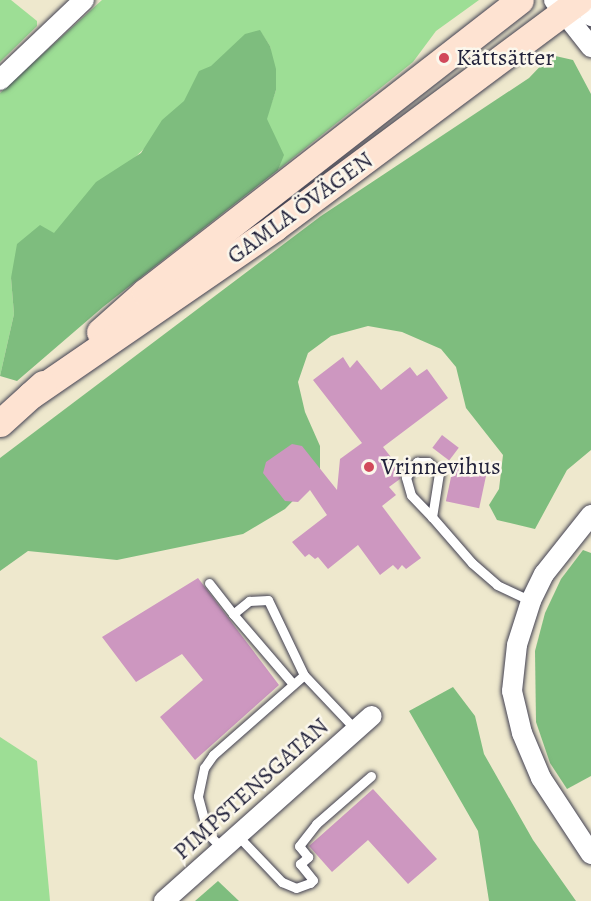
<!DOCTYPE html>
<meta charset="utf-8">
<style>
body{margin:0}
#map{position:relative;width:591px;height:901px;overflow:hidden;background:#eee8cd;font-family:Alegreya,serif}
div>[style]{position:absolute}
.green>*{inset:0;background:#9dde95}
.forest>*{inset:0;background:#7ebd7e}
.building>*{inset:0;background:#cd97c0;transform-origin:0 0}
.roads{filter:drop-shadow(0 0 2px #414051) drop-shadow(0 0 2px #414051)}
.service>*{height:9px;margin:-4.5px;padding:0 4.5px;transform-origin:4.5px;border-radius:4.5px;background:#fff}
.minor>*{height:20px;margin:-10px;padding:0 10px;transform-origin:10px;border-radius:10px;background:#fff}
.secondary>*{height:27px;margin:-13.5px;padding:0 13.5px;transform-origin:13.5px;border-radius:13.5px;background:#fee3d2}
.dots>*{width:16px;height:16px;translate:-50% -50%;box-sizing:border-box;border:3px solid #fbf7ec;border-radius:50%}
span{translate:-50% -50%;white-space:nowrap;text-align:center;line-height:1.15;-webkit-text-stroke:5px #fbf7ec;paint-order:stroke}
.poi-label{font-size:24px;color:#22223b}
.left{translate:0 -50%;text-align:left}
.street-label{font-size:24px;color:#22223b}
</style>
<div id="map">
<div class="green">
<div style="clip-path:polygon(0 0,11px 0,37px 21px,37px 26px,0 62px)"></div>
<div style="clip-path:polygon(102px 0,479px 0,436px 31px,413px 62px,278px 170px,283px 155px,266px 119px,276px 90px,270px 46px,262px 34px,11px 278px,14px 314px,0 376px,0 93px)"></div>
<div style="clip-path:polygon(0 737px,37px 761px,50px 901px,0 901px)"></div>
</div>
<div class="forest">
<div style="clip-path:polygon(260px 30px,270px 46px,276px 69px,276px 90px,267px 119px,284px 155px,278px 170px,103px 307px,17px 381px,0 376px,14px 314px,11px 278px,17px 244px,40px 225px,54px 233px,96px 182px,141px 153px,162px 120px,184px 101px,199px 71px,211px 66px,245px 34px)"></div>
<div style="clip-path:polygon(551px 55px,573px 60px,591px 94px,591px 450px,567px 470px,535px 529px,497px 520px,489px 505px,499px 489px,503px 455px,466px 408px,456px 367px,441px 349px,402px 332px,368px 326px,331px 336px,308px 353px,298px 382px,305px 412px,320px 446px,320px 473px,285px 509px,243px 534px,117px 560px,28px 551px,0 571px,0 458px,321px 216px,529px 78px)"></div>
<div style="clip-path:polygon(583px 550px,591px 553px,591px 776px,567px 789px,550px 763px,536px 722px,535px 651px,545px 613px,561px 579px)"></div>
<div style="clip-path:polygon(453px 687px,475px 716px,484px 754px,533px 840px,576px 901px,489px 901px,478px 831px,409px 711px)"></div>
<div style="clip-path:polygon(218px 881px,239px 901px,195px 901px)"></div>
</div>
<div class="building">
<div style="clip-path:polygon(343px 357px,350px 368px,357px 360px,381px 390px,410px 367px,417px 376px,427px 369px,448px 398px,383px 447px,402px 471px,400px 479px,389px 487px,396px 495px,382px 506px,421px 558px,406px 569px,402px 565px,398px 570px,393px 565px,380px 575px,358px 545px,328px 569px,318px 557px,315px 559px,309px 554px,305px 557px,292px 542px,327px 515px,310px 490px,298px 502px,285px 501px,263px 473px,266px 462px,292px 444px,302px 446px,337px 490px,340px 459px,362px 443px,313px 380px)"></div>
<div style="left:442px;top:435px;width:21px;height:16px;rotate:37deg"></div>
<div style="left:454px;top:463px;width:34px;height:39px;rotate:12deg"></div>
<div style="clip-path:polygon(198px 578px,279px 685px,195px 760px,160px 717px,203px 680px,182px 654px,136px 682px,102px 637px)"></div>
<div style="clip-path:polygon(373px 789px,437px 859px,408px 884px,368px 840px,332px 872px,309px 846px)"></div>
</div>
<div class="roads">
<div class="service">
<div style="left:432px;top:517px;width:30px;rotate:-134deg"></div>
<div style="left:411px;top:495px;width:19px;rotate:-106deg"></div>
<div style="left:406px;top:477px;width:19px;rotate:-54deg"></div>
<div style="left:417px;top:462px;width:11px"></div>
<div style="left:428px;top:462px;width:16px;rotate:45deg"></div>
<div style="left:439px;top:473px;width:45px;rotate:99deg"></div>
<div style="left:432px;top:517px;width:61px;rotate:49deg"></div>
<div style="left:472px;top:563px;width:33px;rotate:41deg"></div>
<div style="left:497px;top:585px;width:38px;rotate:25deg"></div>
<div style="left:209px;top:583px;width:39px;rotate:52deg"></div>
<div style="left:293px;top:684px;width:92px;rotate:-130.6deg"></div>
<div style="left:233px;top:614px;width:21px;rotate:-39deg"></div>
<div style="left:249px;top:601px;width:19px;rotate:-3deg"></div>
<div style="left:268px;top:600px;width:83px;rotate:64.4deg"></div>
<div style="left:238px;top:836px;width:64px;rotate:46.3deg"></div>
<div style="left:282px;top:882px;width:15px;rotate:23deg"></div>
<div style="left:296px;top:888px;width:15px;rotate:-20deg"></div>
<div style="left:310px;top:883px;width:4px;rotate:-45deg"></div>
<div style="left:313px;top:880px;width:21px;rotate:-129deg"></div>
<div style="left:300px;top:864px;width:11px;rotate:-41deg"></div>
<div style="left:308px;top:857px;width:14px;rotate:-129deg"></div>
<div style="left:299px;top:846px;width:28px;rotate:-52deg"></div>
<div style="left:316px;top:824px;width:73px;rotate:-41.1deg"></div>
<div style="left:223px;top:849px;width:21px;rotate:-135deg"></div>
<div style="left:208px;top:834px;width:39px;rotate:-105deg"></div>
<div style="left:198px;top:796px;width:29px;rotate:-78deg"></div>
<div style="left:204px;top:768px;width:16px;rotate:-55deg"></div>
<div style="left:213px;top:755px;width:121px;rotate:-41.3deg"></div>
<div style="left:304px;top:675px;width:76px;rotate:46.6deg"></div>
</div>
<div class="minor">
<div style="left:554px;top:0;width:60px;rotate:51.8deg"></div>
<div style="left:581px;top:0;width:19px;rotate:58deg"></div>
<div style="left:0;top:80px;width:116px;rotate:-43.6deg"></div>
<div style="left:591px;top:515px;width:75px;rotate:128.5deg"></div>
<div style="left:544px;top:574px;width:30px;rotate:116deg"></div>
<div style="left:531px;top:601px;width:46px;rotate:107.7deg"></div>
<div style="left:517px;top:645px;width:46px;rotate:96.2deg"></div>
<div style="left:512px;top:691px;width:43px;rotate:76.6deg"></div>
<div style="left:522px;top:733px;width:49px;rotate:67.1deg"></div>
<div style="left:541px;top:778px;width:91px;rotate:56.7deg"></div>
<div style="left:164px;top:901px;width:278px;rotate:-41.7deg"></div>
</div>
<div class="secondary">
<div style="left:100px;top:332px;width:60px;rotate:-41.6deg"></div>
<div style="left:145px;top:292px;width:475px;rotate:-37.9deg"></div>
<div style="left:31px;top:395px;width:296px;rotate:-34.5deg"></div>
<div style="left:275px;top:227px;width:379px;rotate:-36.7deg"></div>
<div style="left:0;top:423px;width:58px;rotate:-42.2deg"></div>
</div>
</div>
<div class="dots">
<div style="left:444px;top:58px;background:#d1495b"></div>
<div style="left:369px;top:467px;background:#d1495b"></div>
</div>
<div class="poi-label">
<span class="left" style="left:456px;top:58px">Kättsätter</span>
<span class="left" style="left:381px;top:467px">Vrinnevihus</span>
</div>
<div class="street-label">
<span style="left:300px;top:208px;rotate:-36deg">GAMLA ÖVÄGEN</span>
<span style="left:251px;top:789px;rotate:-42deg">PIMPSTENSGATAN</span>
</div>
</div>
